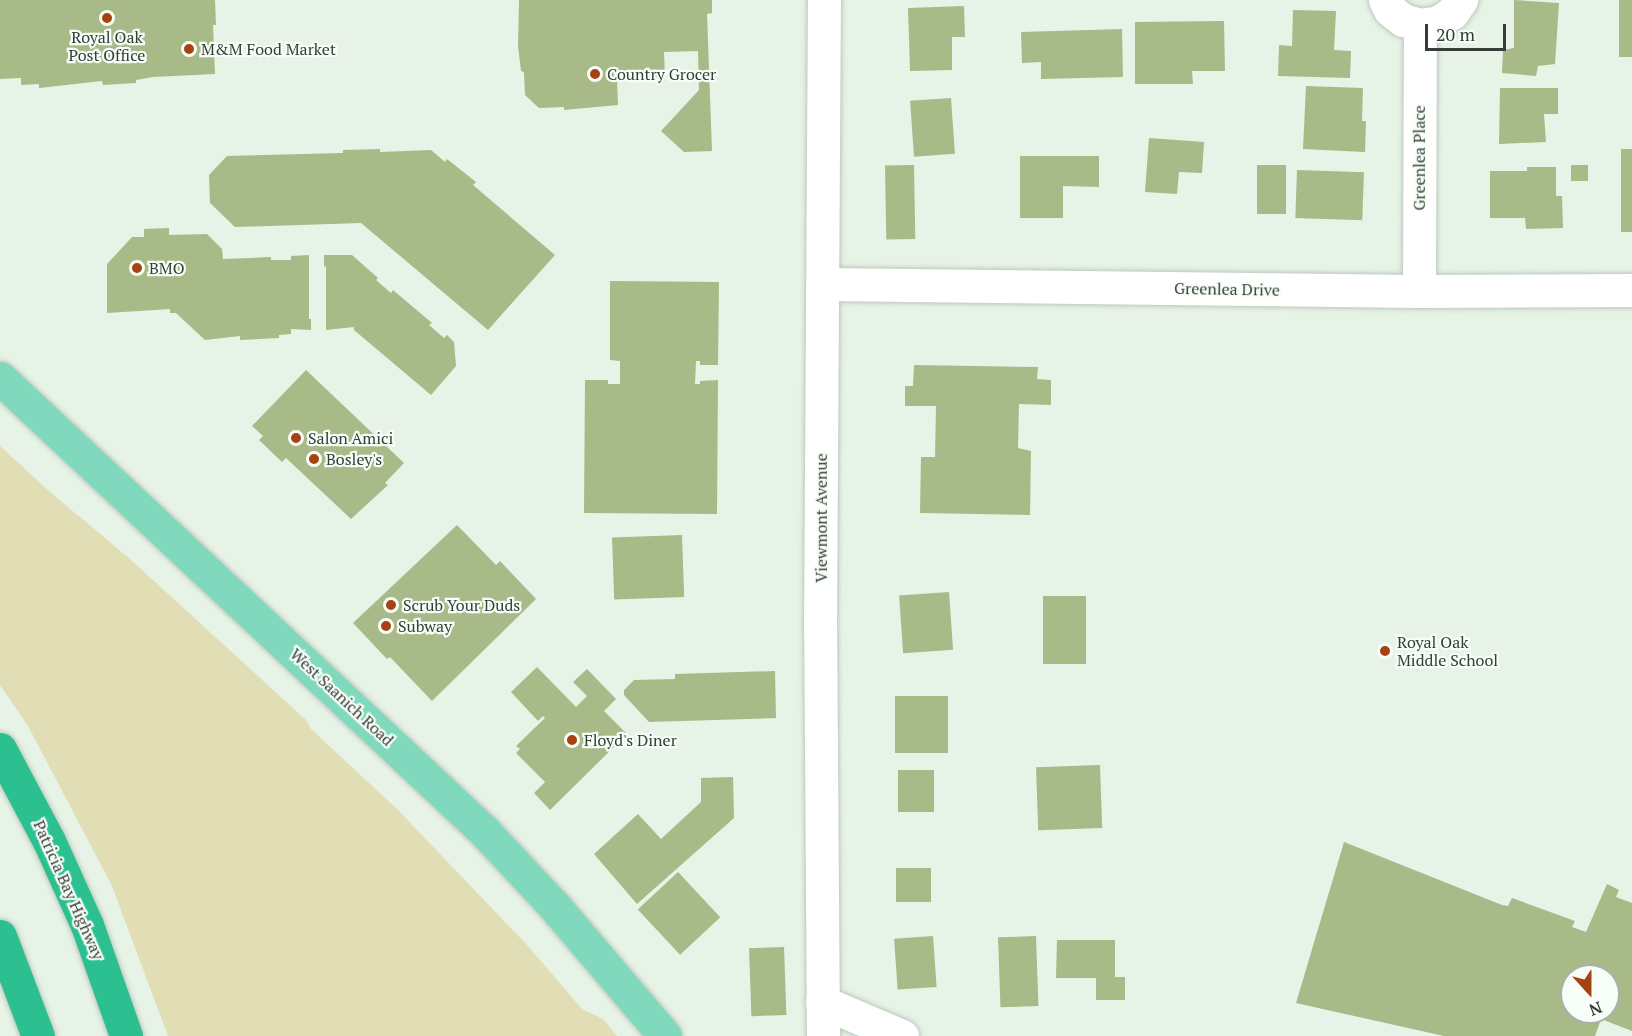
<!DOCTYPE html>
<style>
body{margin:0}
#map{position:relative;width:1632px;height:1036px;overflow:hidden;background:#e6f3e6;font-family:"PT Serif",serif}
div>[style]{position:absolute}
.green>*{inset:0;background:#e1deb5}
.building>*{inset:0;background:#a7ba88;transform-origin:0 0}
.roads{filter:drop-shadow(0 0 2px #bcc9bd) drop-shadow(0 0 2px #bcc9bd)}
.minor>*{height:33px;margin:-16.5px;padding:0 16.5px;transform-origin:16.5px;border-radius:16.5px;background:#fff}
.major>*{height:33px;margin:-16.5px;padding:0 16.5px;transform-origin:16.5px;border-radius:16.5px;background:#80d9bd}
.highway>*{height:33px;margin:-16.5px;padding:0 16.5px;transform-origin:16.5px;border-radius:16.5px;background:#2cc091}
.dots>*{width:16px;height:16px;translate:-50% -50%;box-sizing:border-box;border:3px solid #f7fef7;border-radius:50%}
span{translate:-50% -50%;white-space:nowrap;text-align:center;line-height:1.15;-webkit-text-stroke:4.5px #f7fef7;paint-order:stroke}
.poi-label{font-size:16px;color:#373c37}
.left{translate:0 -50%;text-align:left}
.street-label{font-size:16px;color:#373c37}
.north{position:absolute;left:1560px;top:964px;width:60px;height:60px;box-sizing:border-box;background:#f7fef7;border:2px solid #aab0aa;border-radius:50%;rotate:159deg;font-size:16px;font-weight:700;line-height:24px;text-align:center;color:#373c37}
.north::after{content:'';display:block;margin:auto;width:21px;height:27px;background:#a74212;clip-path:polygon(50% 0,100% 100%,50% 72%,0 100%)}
.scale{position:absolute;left:1425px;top:24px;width:81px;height:27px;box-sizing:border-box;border:3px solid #373c37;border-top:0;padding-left:8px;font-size:18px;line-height:21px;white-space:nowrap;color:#373c37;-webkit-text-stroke:4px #f7fef7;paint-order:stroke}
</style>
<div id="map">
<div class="green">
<div style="clip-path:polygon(0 446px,50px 492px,130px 559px,307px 721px,311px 729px,397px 809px,527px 945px,582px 1009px,603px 1019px,617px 1036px,168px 1036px,112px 886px,28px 726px,0 685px)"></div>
</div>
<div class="building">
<div style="clip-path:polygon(0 0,215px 0,216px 25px,213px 25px,215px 74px,153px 77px,136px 80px,136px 83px,103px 85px,102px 81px,39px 88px,39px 84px,21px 85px,21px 78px,0 79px)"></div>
<div style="clip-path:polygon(519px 0,712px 0,712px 13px,707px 14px,712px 151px,684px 152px,661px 131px,699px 90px,698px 51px,664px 52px,665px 77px,617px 79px,618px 105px,564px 110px,564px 107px,539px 108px,525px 95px,524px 72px,521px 71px,518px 46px)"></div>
<div style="clip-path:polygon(1514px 0,1559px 3px,1555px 64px,1538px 66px,1536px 76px,1502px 73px,1503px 50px,1514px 48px)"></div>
<div style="left:1619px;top:0;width:13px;height:57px"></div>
<div style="clip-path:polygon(964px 6px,965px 37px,952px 37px,952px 70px,910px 71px,908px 8px)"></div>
<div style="clip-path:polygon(1293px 10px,1336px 11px,1334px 50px,1351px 51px,1350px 78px,1278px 76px,1279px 45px,1292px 46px)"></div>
<div style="clip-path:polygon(1224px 21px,1225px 71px,1192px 71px,1193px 84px,1135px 84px,1135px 22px)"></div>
<div style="clip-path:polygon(1122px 29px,1123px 77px,1041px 79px,1041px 62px,1022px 63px,1021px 32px)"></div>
<div style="clip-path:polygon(1306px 86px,1363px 88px,1362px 121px,1366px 121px,1365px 152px,1303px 149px)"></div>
<div style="clip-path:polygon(1500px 88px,1558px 88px,1558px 114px,1544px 114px,1546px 142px,1499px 144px)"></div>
<div style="left:951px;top:98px;width:56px;height:41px;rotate:86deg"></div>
<div style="clip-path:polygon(1149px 138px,1204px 142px,1202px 173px,1179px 172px,1177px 194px,1145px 192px)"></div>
<div style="clip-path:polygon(380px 149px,380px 152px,431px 150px,445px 162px,447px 159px,476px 182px,473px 185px,555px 255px,488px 330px,361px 223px,235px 227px,210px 203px,209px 175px,227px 156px,343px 153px,343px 150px)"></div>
<div style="left:1621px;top:149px;width:11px;height:83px"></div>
<div style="clip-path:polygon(1020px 156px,1099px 156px,1099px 187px,1063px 186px,1063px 218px,1020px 218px)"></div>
<div style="left:914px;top:165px;width:74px;height:29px;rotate:89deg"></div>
<div style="left:1257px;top:165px;width:29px;height:49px"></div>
<div style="left:1588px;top:165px;width:16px;height:17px;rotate:90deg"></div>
<div style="clip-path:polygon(1527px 167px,1556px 167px,1556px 196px,1562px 196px,1563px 228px,1526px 229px,1525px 218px,1490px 218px,1490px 171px,1527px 171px)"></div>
<div style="left:1297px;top:170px;width:67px;height:48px;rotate:2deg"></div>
<div style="clip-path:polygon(169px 228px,169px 235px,207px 234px,222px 249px,223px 259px,271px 257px,271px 260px,291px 260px,291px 256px,309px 255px,309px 319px,311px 319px,311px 330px,291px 329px,291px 334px,279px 335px,279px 338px,240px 340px,240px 336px,205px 340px,176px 313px,170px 313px,170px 309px,107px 313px,107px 264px,132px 237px,144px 237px,144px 229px)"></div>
<div style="clip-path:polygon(324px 255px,352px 255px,378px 278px,376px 280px,391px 293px,393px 290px,432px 323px,429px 325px,444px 338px,447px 335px,454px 342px,456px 366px,431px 395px,354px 330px,354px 327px,326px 330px,326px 266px,324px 267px)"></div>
<div style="clip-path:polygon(610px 281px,719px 282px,718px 365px,700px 365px,700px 361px,696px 361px,695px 384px,700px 384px,700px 381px,718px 380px,717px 514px,584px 513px,585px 380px,608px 380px,608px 384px,620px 384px,620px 361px,610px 360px)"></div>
<div style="clip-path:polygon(914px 365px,1038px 367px,1037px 379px,1051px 380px,1051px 405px,1019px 404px,1018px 448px,1031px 451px,1030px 515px,920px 513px,921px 457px,935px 457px,936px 406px,905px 406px,905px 386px,913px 386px)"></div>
<div style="clip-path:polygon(306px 370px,404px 463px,385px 483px,388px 485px,351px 519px,286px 458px,282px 462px,259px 440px,263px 436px,252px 426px)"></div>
<div style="clip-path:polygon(457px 525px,496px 565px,500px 561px,536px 599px,432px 701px,390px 657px,387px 659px,353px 623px)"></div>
<div style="left:682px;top:535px;width:62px;height:70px;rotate:88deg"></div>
<div style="left:949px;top:592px;width:58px;height:50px;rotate:86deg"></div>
<div style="left:1086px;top:596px;width:68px;height:43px;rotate:90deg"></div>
<div style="clip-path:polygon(537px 667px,576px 707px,587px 696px,573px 682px,587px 669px,616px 699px,604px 711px,627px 734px,550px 810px,534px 793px,545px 782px,516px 753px,520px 749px,516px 746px,545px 718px,543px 716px,538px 721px,511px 692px)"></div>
<div style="clip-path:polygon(775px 671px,776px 718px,649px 722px,624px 695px,624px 690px,634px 680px,675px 679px,675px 674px)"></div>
<div style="left:895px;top:696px;width:53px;height:57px"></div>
<div style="left:1100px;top:765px;width:63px;height:64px;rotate:88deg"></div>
<div style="left:934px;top:770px;width:42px;height:36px;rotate:90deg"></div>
<div style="clip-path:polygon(733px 777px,734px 818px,637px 904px,594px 854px,638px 814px,661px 839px,701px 802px,701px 778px)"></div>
<div style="clip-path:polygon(evenodd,1344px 842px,1502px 905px,1508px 906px,1512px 898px,1575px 921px,1572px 927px,1586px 932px,1607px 884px,1619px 890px,1616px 897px,1632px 903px,1632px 1031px,1601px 1019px,1595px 1036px,1444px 1036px,1296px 1003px,1344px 842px,1572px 976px,1608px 976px,1608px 1012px,1572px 1012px,1572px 976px)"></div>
<div style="left:896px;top:868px;width:35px;height:34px"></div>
<div style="left:678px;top:872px;width:62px;height:55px;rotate:47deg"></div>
<div style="left:933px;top:936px;width:51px;height:39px;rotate:86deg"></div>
<div style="left:1036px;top:936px;width:70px;height:38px;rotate:88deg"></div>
<div style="clip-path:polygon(1057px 940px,1115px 940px,1115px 977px,1125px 977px,1125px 1000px,1096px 1000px,1096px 978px,1056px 978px)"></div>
<div style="left:784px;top:947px;width:68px;height:35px;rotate:88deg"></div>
</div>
<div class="roads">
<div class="minor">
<div style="left:1385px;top:0;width:11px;rotate:63deg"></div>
<div style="left:1390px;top:10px;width:16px;rotate:38deg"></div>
<div style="left:1403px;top:20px;width:18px;rotate:16deg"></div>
<div style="left:1420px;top:25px;width:18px;rotate:-9deg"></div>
<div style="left:1438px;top:22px;width:17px;rotate:-33deg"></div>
<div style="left:1452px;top:13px;width:16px;rotate:-55deg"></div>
<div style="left:823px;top:284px;width:596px;rotate:0.67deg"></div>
<div style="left:1419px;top:291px;width:213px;rotate:-0.3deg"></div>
<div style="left:1419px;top:291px;width:266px;rotate:-89.8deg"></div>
<div style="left:822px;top:1002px;width:87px;rotate:23deg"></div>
<div style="left:823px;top:1036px;width:407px;rotate:-90.4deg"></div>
<div style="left:820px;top:629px;width:629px;rotate:-89.64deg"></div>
</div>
<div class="major">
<div style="left:0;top:378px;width:664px;rotate:43.11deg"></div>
<div style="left:485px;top:832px;width:104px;rotate:46.9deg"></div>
<div style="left:556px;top:908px;width:168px;rotate:49.6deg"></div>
</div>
<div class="highway">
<div style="left:0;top:749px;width:104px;rotate:62deg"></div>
<div style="left:49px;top:841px;width:92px;rotate:65.7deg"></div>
<div style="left:87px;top:925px;width:118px;rotate:70.6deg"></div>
<div style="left:0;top:936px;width:107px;rotate:69.2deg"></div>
</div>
</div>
<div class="dots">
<div style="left:107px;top:18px;background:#a74212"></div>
<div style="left:189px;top:49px;background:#a74212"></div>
<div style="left:595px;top:74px;background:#a74212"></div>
<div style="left:137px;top:268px;background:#a74212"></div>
<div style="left:296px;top:438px;background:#a74212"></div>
<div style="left:314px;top:459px;background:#a74212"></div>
<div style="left:391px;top:605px;background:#a74212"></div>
<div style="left:386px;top:626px;background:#a74212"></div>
<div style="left:1385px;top:651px;background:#a74212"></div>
<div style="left:572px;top:740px;background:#a74212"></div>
</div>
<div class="poi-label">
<span style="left:107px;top:46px">Royal Oak<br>Post Office</span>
<span class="left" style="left:201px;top:49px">M&amp;M Food Market</span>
<span class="left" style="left:607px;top:74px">Country Grocer</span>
<span class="left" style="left:149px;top:268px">BMO</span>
<span class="left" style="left:308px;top:438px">Salon Amici</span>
<span class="left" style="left:326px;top:459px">Bosley's</span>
<span class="left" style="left:403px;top:605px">Scrub Your Duds</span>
<span class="left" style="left:398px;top:626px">Subway</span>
<span class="left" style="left:1397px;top:651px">Royal Oak<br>Middle School</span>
<span class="left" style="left:584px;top:740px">Floyd's Diner</span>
</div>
<div class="street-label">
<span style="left:1419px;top:158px;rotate:-90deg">Greenlea Place</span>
<span style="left:1227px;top:289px;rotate:1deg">Greenlea Drive</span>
<span style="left:821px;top:518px;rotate:-90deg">Viewmont Avenue</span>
<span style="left:342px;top:697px;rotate:43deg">West Saanich Road</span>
<span style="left:69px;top:890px;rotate:66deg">Patricia Bay Highway</span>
</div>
<div class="north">N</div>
<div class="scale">20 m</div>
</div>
